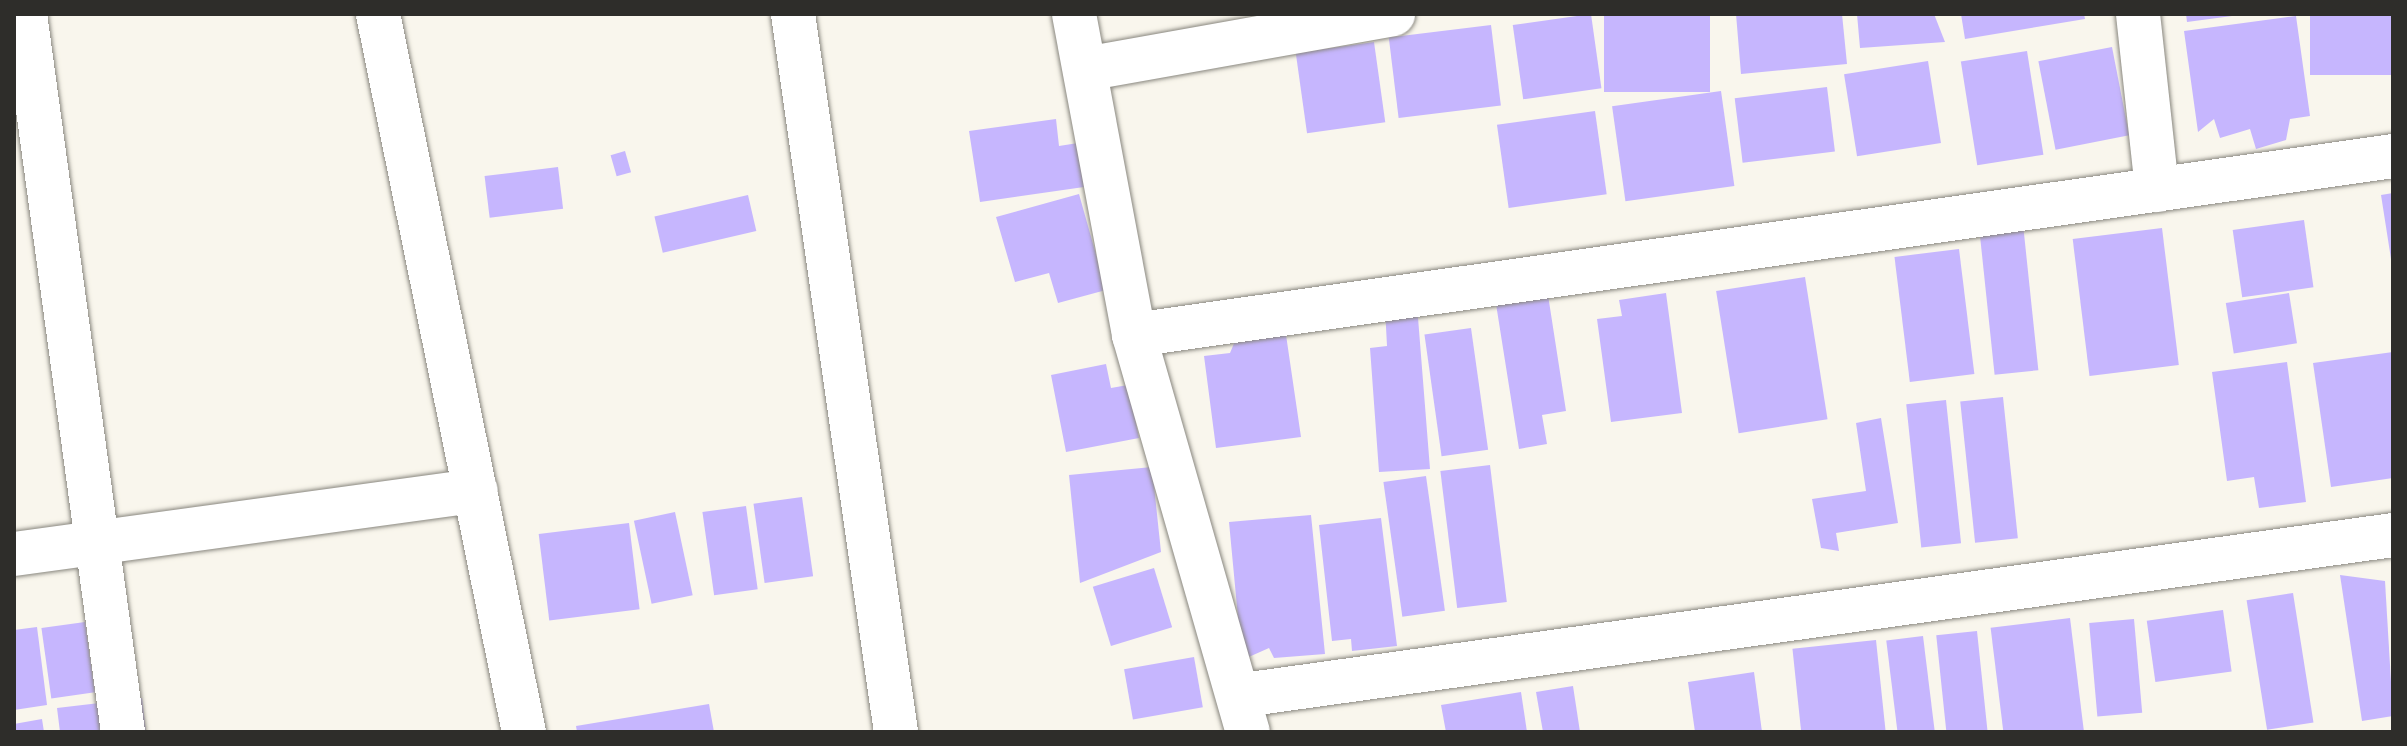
<!DOCTYPE html>
<style>
body{margin:0}
#map{position:relative;width:2407px;height:746px;overflow:hidden;background:#f9f6ed;font-family:Manrope,sans-serif}
div>[style]{position:absolute}
.building>*{inset:0;background:#c6b6fe;transform-origin:0 0}
.roads{filter:drop-shadow(0 0 2px #89877f) drop-shadow(0 0 2px #89877f)}
.street>*{height:44px;margin:-22px;padding:0 22px;transform-origin:22px;border-radius:22px;background:#fff}
span{translate:-50% -50%;white-space:nowrap;text-align:center;line-height:1.15;-webkit-text-stroke:6px #fff;paint-order:stroke}
.frame{position:absolute;inset:0;border:16px solid #2e2d2a;pointer-events:none}
</style>
<div id="map">
<div class="building">
<div style="left:1591px;top:14px;width:75px;height:79px;rotate:82deg"></div>
<div style="left:1604px;top:14px;width:106px;height:78px"></div>
<div style="clip-path:polygon(1736px 14px,1842px 14px,1847px 64px,1741px 74px)"></div>
<div style="clip-path:polygon(1857px 14px,1934px 14px,1945px 42px,1860px 48px)"></div>
<div style="clip-path:polygon(1961px 14px,2084px 14px,2085px 19px,1965px 39px)"></div>
<div style="clip-path:polygon(2186px 14px,2232px 14px,2232px 16px,2187px 22px)"></div>
<div style="left:2393px;top:14px;width:61px;height:83px;rotate:90deg"></div>
<div style="clip-path:polygon(2296px 16px,2310px 116px,2290px 119px,2286px 140px,2256px 149px,2250px 129px,2220px 138px,2214px 119px,2198px 132px,2184px 31px)"></div>
<div style="left:1491px;top:25px;width:81px;height:103px;rotate:83deg"></div>
<div style="left:1374px;top:42px;width:81px;height:79px;rotate:82deg"></div>
<div style="left:2112px;top:47px;width:90px;height:75px;rotate:79deg"></div>
<div style="left:2027px;top:51px;width:105px;height:67px;rotate:81deg"></div>
<div style="left:1928px;top:61px;width:83px;height:85px;rotate:81deg"></div>
<div style="left:1827px;top:87px;width:65px;height:93px;rotate:83deg"></div>
<div style="left:1721px;top:91px;width:96px;height:110px;rotate:82deg"></div>
<div style="left:1595px;top:111px;width:84px;height:99px;rotate:82deg"></div>
<div style="clip-path:polygon(1056px 119px,1059px 146px,1078px 143px,1084px 187px,980px 202px,969px 131px)"></div>
<div style="left:625px;top:151px;width:22px;height:15px;rotate:74deg"></div>
<div style="left:558px;top:167px;width:42px;height:74px;rotate:83deg"></div>
<div style="clip-path:polygon(2393px 193px,2393px 259px,2391px 259px,2381px 195px)"></div>
<div style="clip-path:polygon(1079px 194px,1106px 290px,1058px 303px,1049px 273px,1015px 282px,996px 217px)"></div>
<div style="left:748px;top:195px;width:37px;height:96px;rotate:77deg"></div>
<div style="left:2304px;top:220px;width:68px;height:72px;rotate:82deg"></div>
<div style="left:2023px;top:224px;width:147px;height:44px;rotate:84deg"></div>
<div style="left:2162px;top:228px;width:138px;height:90px;rotate:83deg"></div>
<div style="left:1959px;top:249px;width:126px;height:65px;rotate:83deg"></div>
<div style="left:1805px;top:277px;width:144px;height:90px;rotate:81deg"></div>
<div style="clip-path:polygon(1666px 293px,1682px 413px,1611px 422px,1597px 319px,1622px 316px,1619px 300px)"></div>
<div style="left:2289px;top:293px;width:51px;height:64px;rotate:81deg"></div>
<div style="clip-path:polygon(1548px 295px,1566px 411px,1542px 415px,1547px 444px,1519px 449px,1496px 304px)"></div>
<div style="clip-path:polygon(1417px 305px,1430px 469px,1379px 472px,1370px 348px,1387px 346px,1385px 308px)"></div>
<div style="clip-path:polygon(1285px 328px,1301px 437px,1216px 448px,1204px 356px,1230px 353px,1238px 334px)"></div>
<div style="left:1471px;top:328px;width:123px;height:47px;rotate:82deg"></div>
<div style="clip-path:polygon(2393px 352px,2393px 478px,2331px 487px,2313px 363px)"></div>
<div style="clip-path:polygon(2287px 362px,2306px 502px,2259px 508px,2254px 477px,2227px 481px,2212px 372px)"></div>
<div style="clip-path:polygon(1106px 364px,1111px 388px,1128px 385px,1139px 438px,1066px 452px,1051px 375px)"></div>
<div style="left:2003px;top:397px;width:142px;height:43px;rotate:84deg"></div>
<div style="left:1946px;top:400px;width:144px;height:40px;rotate:84deg"></div>
<div style="clip-path:polygon(1881px 418px,1898px 523px,1836px 533px,1839px 551px,1821px 548px,1812px 499px,1866px 491px,1856px 423px)"></div>
<div style="left:1490px;top:465px;width:138px;height:50px;rotate:83deg"></div>
<div style="clip-path:polygon(1152px 467px,1161px 552px,1080px 583px,1069px 475px)"></div>
<div style="left:1426px;top:476px;width:136px;height:43px;rotate:82deg"></div>
<div style="left:802px;top:497px;width:80px;height:49px;rotate:82deg"></div>
<div style="left:746px;top:506px;width:84px;height:44px;rotate:82deg"></div>
<div style="left:675px;top:512px;width:85px;height:42px;rotate:78deg"></div>
<div style="clip-path:polygon(1311px 515px,1325px 654px,1274px 658px,1269px 648px,1242px 660px,1229px 522px)"></div>
<div style="clip-path:polygon(1381px 518px,1397px 646px,1352px 651px,1351px 639px,1332px 641px,1319px 525px)"></div>
<div style="left:629px;top:523px;width:87px;height:91px;rotate:83deg"></div>
<div style="left:1154px;top:568px;width:62px;height:64px;rotate:73deg"></div>
<div style="clip-path:polygon(2340px 575px,2385px 581px,2393px 716px,2362px 721px)"></div>
<div style="left:2293px;top:593px;width:131px;height:47px;rotate:81deg"></div>
<div style="left:2223px;top:610px;width:62px;height:77px;rotate:82deg"></div>
<div style="left:2070px;top:618px;width:115px;height:80px;rotate:83deg"></div>
<div style="left:2134px;top:619px;width:94px;height:45px;rotate:85deg"></div>
<div style="left:85px;top:622px;width:71px;height:44px;rotate:82deg"></div>
<div style="clip-path:polygon(37px 627px,47px 705px,14px 710px,14px 630px)"></div>
<div style="left:1977px;top:631px;width:101px;height:41px;rotate:84deg"></div>
<div style="left:1923px;top:636px;width:97px;height:37px;rotate:83deg"></div>
<div style="left:1876px;top:640px;width:93px;height:84px;rotate:84deg"></div>
<div style="left:1194px;top:657px;width:51px;height:71px;rotate:80deg"></div>
<div style="clip-path:polygon(1754px 672px,1762px 732px,1695px 732px,1688px 682px)"></div>
<div style="clip-path:polygon(1573px 686px,1580px 732px,1543px 732px,1536px 692px)"></div>
<div style="clip-path:polygon(1521px 692px,1527px 732px,1446px 732px,1441px 705px)"></div>
<div style="clip-path:polygon(142px 698px,146px 732px,60px 732px,57px 708px)"></div>
<div style="clip-path:polygon(709px 704px,714px 732px,577px 732px,576px 726px)"></div>
<div style="clip-path:polygon(42px 719px,44px 732px,14px 732px,14px 724px)"></div>
</div>
<div class="roads">
<div class="street">
<div style="left:25px;top:14px;width:725px;rotate:82.23deg"></div>
<div style="left:378px;top:14px;width:733px;rotate:78.51deg"></div>
<div style="left:793px;top:14px;width:725px;rotate:81.84deg"></div>
<div style="left:1074px;top:14px;width:327px;rotate:79.4deg"></div>
<div style="left:1134px;top:335px;width:413px;rotate:74deg"></div>
<div style="left:2138px;top:14px;width:177px;rotate:83.8deg"></div>
<div style="left:1085px;top:69px;width:313px;rotate:-10.1deg"></div>
<div style="left:1134px;top:335px;width:1272px;rotate:-8.09deg"></div>
<div style="left:14px;top:554px;width:466px;rotate:-7.8deg"></div>
<div style="left:1243px;top:695px;width:1161px;rotate:-7.92deg"></div>
</div>
</div>
<div class="frame"></div>
</div>
